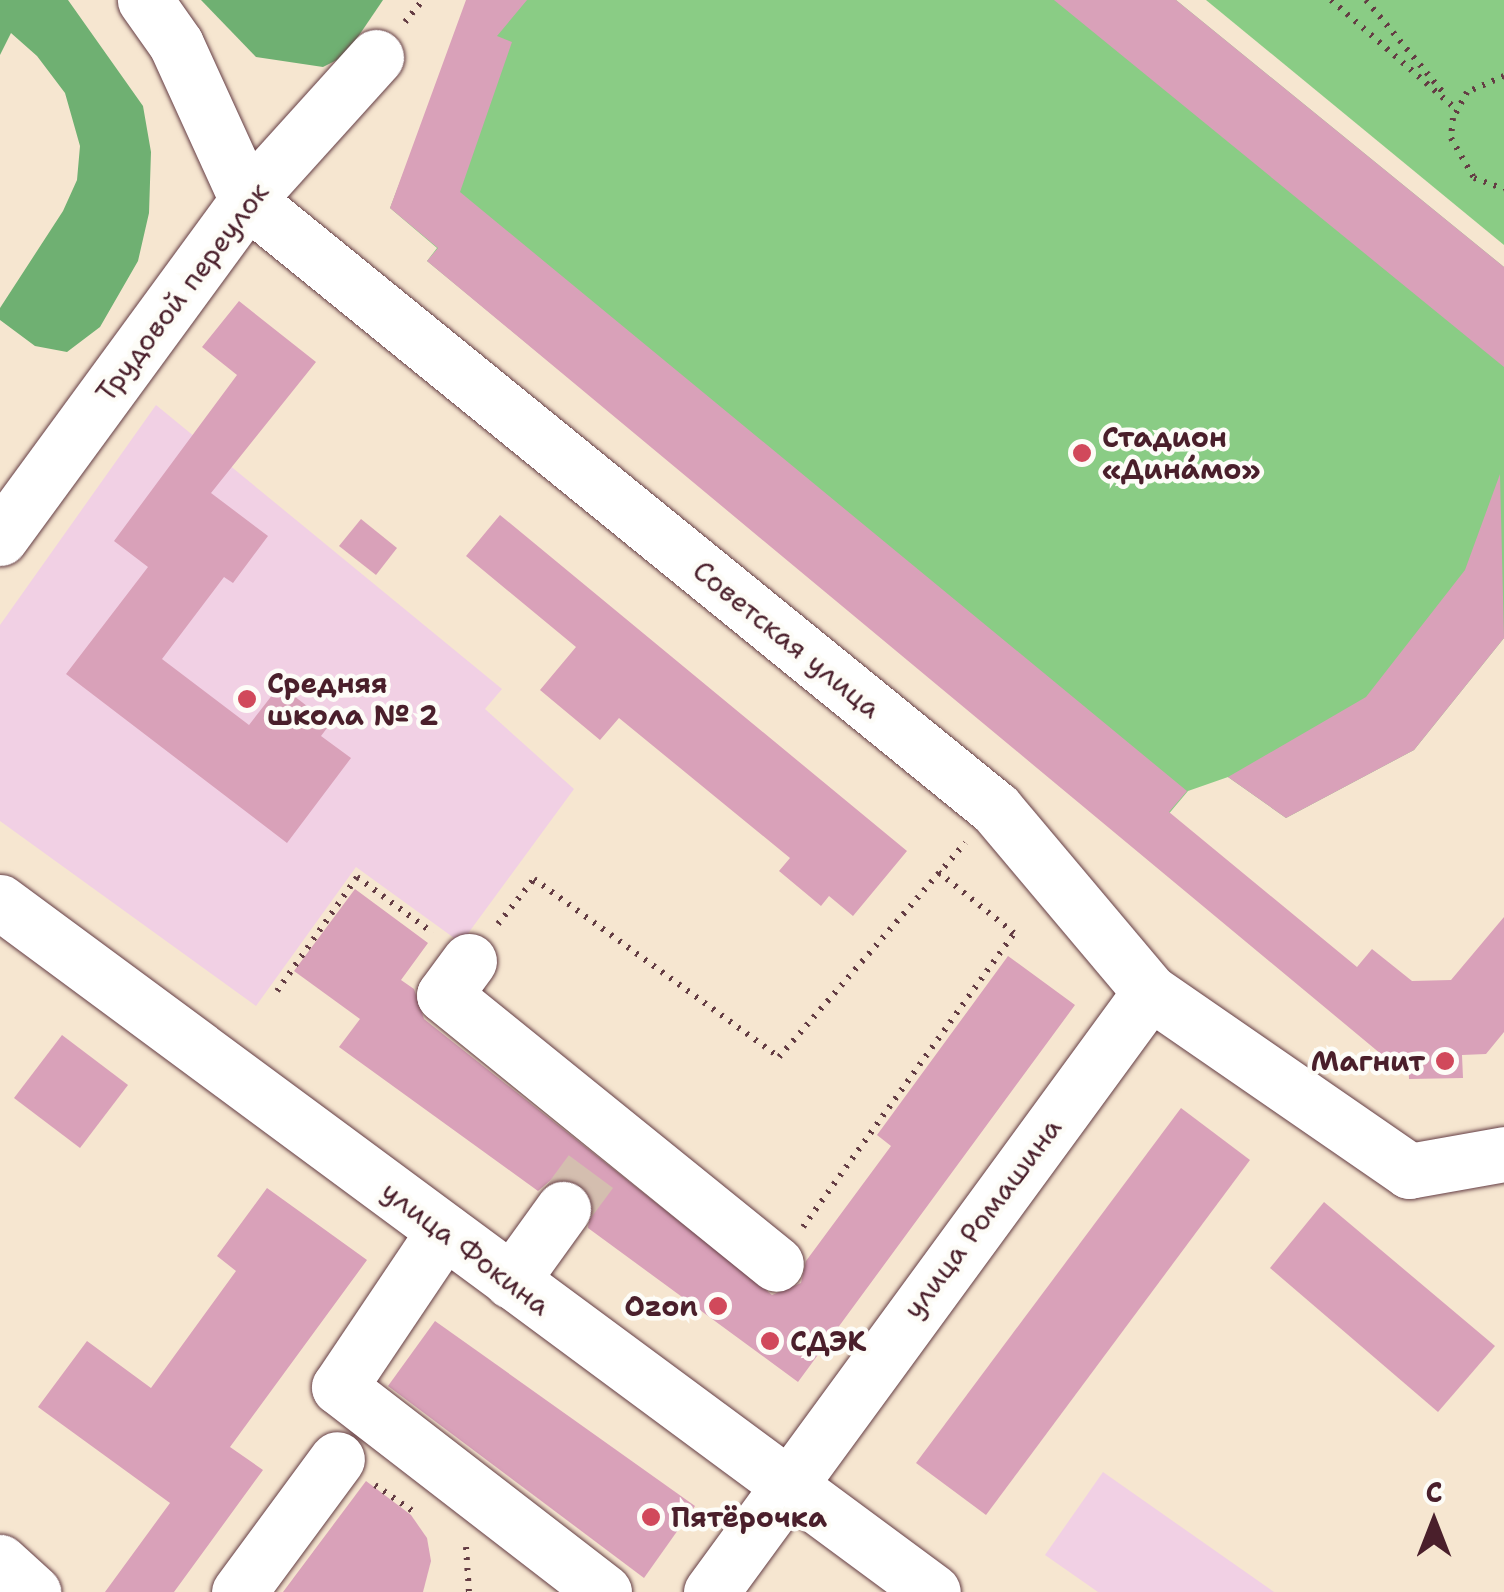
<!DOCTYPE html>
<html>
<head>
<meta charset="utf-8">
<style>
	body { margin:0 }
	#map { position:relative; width:1504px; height:1592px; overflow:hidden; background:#f6e6d0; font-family:"Shantell Sans",sans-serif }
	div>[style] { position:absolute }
	.built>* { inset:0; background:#f1d0e4 }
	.green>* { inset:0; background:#8acc85 }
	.forest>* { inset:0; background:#6fb072 }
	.building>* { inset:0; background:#d9a1b9 }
	.minor-tunnel>* { height:55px; margin-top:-27.5px; transform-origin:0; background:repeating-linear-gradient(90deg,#d4beaf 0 55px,transparent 0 83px) }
	.path>* { height:6px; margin-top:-3px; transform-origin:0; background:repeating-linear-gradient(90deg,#643d44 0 2.5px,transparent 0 10.5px) }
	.roads { filter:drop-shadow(0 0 2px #643d44) drop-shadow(0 0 2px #643d44) }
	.minor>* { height:55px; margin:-27.5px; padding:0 27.5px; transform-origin:27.5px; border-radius:27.5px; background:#fff }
	.major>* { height:55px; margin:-27.5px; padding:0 27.5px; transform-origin:27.5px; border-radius:27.5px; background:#fff }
	.dots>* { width:28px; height:28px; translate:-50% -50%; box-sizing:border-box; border:5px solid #fdfcf7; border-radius:50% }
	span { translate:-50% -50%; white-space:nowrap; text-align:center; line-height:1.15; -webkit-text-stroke:9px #fdfcf7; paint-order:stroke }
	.street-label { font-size:28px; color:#4a1f2b }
	.poi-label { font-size:28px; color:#4a1f2b; font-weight:700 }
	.left { translate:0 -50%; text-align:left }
	.right { translate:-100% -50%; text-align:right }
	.north { position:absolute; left:1384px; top:1472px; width:100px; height:100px; -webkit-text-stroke:8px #fdfcf7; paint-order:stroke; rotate:0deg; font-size:28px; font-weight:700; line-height:40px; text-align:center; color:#4a1f2b }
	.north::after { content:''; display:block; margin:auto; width:35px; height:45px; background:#4a1f2b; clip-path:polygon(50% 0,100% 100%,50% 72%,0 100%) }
</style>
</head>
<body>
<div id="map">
	<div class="built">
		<div style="clip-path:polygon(156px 405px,502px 689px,485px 709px,574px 789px,461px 943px,356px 867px,256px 1006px,0 821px,0 625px)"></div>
		<div style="clip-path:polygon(1103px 1472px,1274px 1592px,1098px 1592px,1045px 1555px)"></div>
	</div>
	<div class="green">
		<div style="clip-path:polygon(470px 0,1176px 0,1504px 267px,1504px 638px,1414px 750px,1286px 818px,1228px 777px,1188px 791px,1140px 848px,427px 261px,437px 248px,390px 208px)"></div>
		<div style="clip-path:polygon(1206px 0,1504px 0,1504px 245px)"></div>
	</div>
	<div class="forest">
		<div style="clip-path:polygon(0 0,68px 0,143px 106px,151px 152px,149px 213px,138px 261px,100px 327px,67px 352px,35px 346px,0 320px,0 308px,63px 211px,77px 180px,80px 146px,65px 93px,37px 56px,11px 33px,0 55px)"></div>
		<div style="clip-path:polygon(201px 0,383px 0,345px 56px,323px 67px,256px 57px)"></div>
	</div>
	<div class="building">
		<div style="clip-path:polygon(466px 0,527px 0,497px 36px,512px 42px,460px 192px,1187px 791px,1169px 812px,1357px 967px,1372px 949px,1412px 981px,1451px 980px,1504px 917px,1504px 1032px,1486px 1054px,1462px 1055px,1463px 1078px,1409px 1079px,1408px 1058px,1387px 1059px,427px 261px,438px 248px,390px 208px)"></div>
		<div style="clip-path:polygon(1054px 0,1176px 0,1504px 267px,1504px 367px)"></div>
		<div style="clip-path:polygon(239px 301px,316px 362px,211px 493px,268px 536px,233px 583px,224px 577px,162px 659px,249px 725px,280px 685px,330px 724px,321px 736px,351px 758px,287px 843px,66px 674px,148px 567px,114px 541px,237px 375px,202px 347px)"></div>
		<div style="clip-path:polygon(1500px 474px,1504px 638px,1414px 750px,1286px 818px,1228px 777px,1366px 697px,1465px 570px)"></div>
		<div style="clip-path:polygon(500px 515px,907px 851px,853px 916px,829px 896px,821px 906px,779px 871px,790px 858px,619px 718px,600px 740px,540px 690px,576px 647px,466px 556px)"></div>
		<div style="clip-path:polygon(361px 519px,397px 548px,376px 575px,339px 546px)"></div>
		<div style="clip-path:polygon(355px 889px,428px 943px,401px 980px,414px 989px,424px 1019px,772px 1295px,801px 1283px,806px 1261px,891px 1146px,877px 1135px,1008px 956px,1075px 1005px,798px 1382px,588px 1228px,592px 1197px,580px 1183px,551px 1180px,538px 1191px,339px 1047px,360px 1019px,294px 971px)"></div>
		<div style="clip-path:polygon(62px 1035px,128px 1085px,80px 1148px,14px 1098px)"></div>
		<div style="clip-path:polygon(1181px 1108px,1250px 1160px,986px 1515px,916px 1463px)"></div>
		<div style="clip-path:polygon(267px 1188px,367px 1260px,230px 1447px,263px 1470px,174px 1592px,105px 1592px,170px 1503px,38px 1407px,87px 1341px,151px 1388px,236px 1271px,217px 1256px)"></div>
		<div style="clip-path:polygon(1324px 1202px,1495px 1346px,1438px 1412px,1270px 1268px)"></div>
		<div style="clip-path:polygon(435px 1321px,695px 1506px,644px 1578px,388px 1386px)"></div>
		<div style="clip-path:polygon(366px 1481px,411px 1515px,427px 1538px,431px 1561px,423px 1592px,283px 1592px)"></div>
	</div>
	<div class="minor-tunnel">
		<div style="left:563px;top:1209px;width:47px;rotate:-53.6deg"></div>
	</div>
	<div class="path">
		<div style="left:1331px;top:0;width:166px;rotate:41.1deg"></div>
		<div style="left:1366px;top:0;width:125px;rotate:50.2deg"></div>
		<div style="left:405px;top:22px;width:28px;rotate:-51deg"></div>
		<div style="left:1504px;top:76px;width:40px;rotate:156.6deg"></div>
		<div style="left:1467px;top:92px;width:30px;rotate:118deg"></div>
		<div style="left:1453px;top:118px;width:20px;rotate:96deg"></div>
		<div style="left:1451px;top:138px;width:46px;rotate:60.1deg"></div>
		<div style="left:1474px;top:178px;width:32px;rotate:20deg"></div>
		<div style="left:498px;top:924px;width:58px;rotate:-51.3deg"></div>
		<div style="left:534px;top:879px;width:303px;rotate:36deg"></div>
		<div style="left:779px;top:1057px;width:284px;rotate:-49deg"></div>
		<div style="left:277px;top:991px;width:139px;rotate:-54.9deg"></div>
		<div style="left:357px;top:877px;width:94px;rotate:36.4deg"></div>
		<div style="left:803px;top:1227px;width:362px;rotate:-54.3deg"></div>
		<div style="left:1014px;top:933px;width:97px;rotate:-141.2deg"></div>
		<div style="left:375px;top:1485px;width:47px;rotate:34.7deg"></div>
		<div style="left:466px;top:1547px;width:45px;rotate:86.2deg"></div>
	</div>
	<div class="roads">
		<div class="minor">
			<div style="left:376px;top:57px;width:193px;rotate:132.1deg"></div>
			<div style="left:247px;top:200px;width:965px;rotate:39.11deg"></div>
			<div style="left:996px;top:809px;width:239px;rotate:49.9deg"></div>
			<div style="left:1150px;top:992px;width:315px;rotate:34.6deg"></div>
			<div style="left:1409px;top:1171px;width:97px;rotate:-10.1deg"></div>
			<div style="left:469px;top:961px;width:42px;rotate:126.3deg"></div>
			<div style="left:444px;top:995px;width:427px;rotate:39deg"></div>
			<div style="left:444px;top:1231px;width:188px;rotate:123.9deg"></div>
			<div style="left:339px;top:1387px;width:335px;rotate:37.7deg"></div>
			<div style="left:511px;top:1281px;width:89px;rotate:-54.2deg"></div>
			<div style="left:0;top:1562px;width:45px;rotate:42.3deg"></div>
			<div style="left:239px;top:1592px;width:165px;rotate:-53.6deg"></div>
			<div style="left:711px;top:1592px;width:743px;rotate:-53.81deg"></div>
		</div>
		<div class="major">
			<div style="left:0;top:538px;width:419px;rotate:-53.8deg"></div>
			<div style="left:247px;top:200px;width:171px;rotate:-114.5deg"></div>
			<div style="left:176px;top:44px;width:54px;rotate:-125.2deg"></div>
			<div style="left:0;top:902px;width:1160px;rotate:36.48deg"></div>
		</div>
	</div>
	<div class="dots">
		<div style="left:1082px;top:453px;background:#d1495b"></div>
		<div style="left:247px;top:699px;background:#d1495b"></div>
		<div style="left:1445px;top:1061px;background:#d1495b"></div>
		<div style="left:718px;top:1306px;background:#d1495b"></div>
		<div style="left:770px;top:1341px;background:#d1495b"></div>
		<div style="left:651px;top:1517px;background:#d1495b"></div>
	</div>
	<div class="street-label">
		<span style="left:182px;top:292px;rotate:-53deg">Трудовой переулок</span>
		<span style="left:787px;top:639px;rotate:39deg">Советская улица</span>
		<span style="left:982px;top:1218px;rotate:-53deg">улица Ромашина</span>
		<span style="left:466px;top:1248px;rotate:37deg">улица Фокина</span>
	</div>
	<div class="poi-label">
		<span class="left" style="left:1102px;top:453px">Стадион<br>«Дина́мо»</span>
		<span class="left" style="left:267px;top:699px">Средняя<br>школа № 2</span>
		<span class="right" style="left:1425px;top:1061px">Магнит</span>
		<span class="right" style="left:698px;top:1306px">Ozon</span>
		<span class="left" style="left:790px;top:1341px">СДЭК</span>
		<span class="left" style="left:671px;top:1517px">Пятёрочка</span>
	</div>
	<div class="north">С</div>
</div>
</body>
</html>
